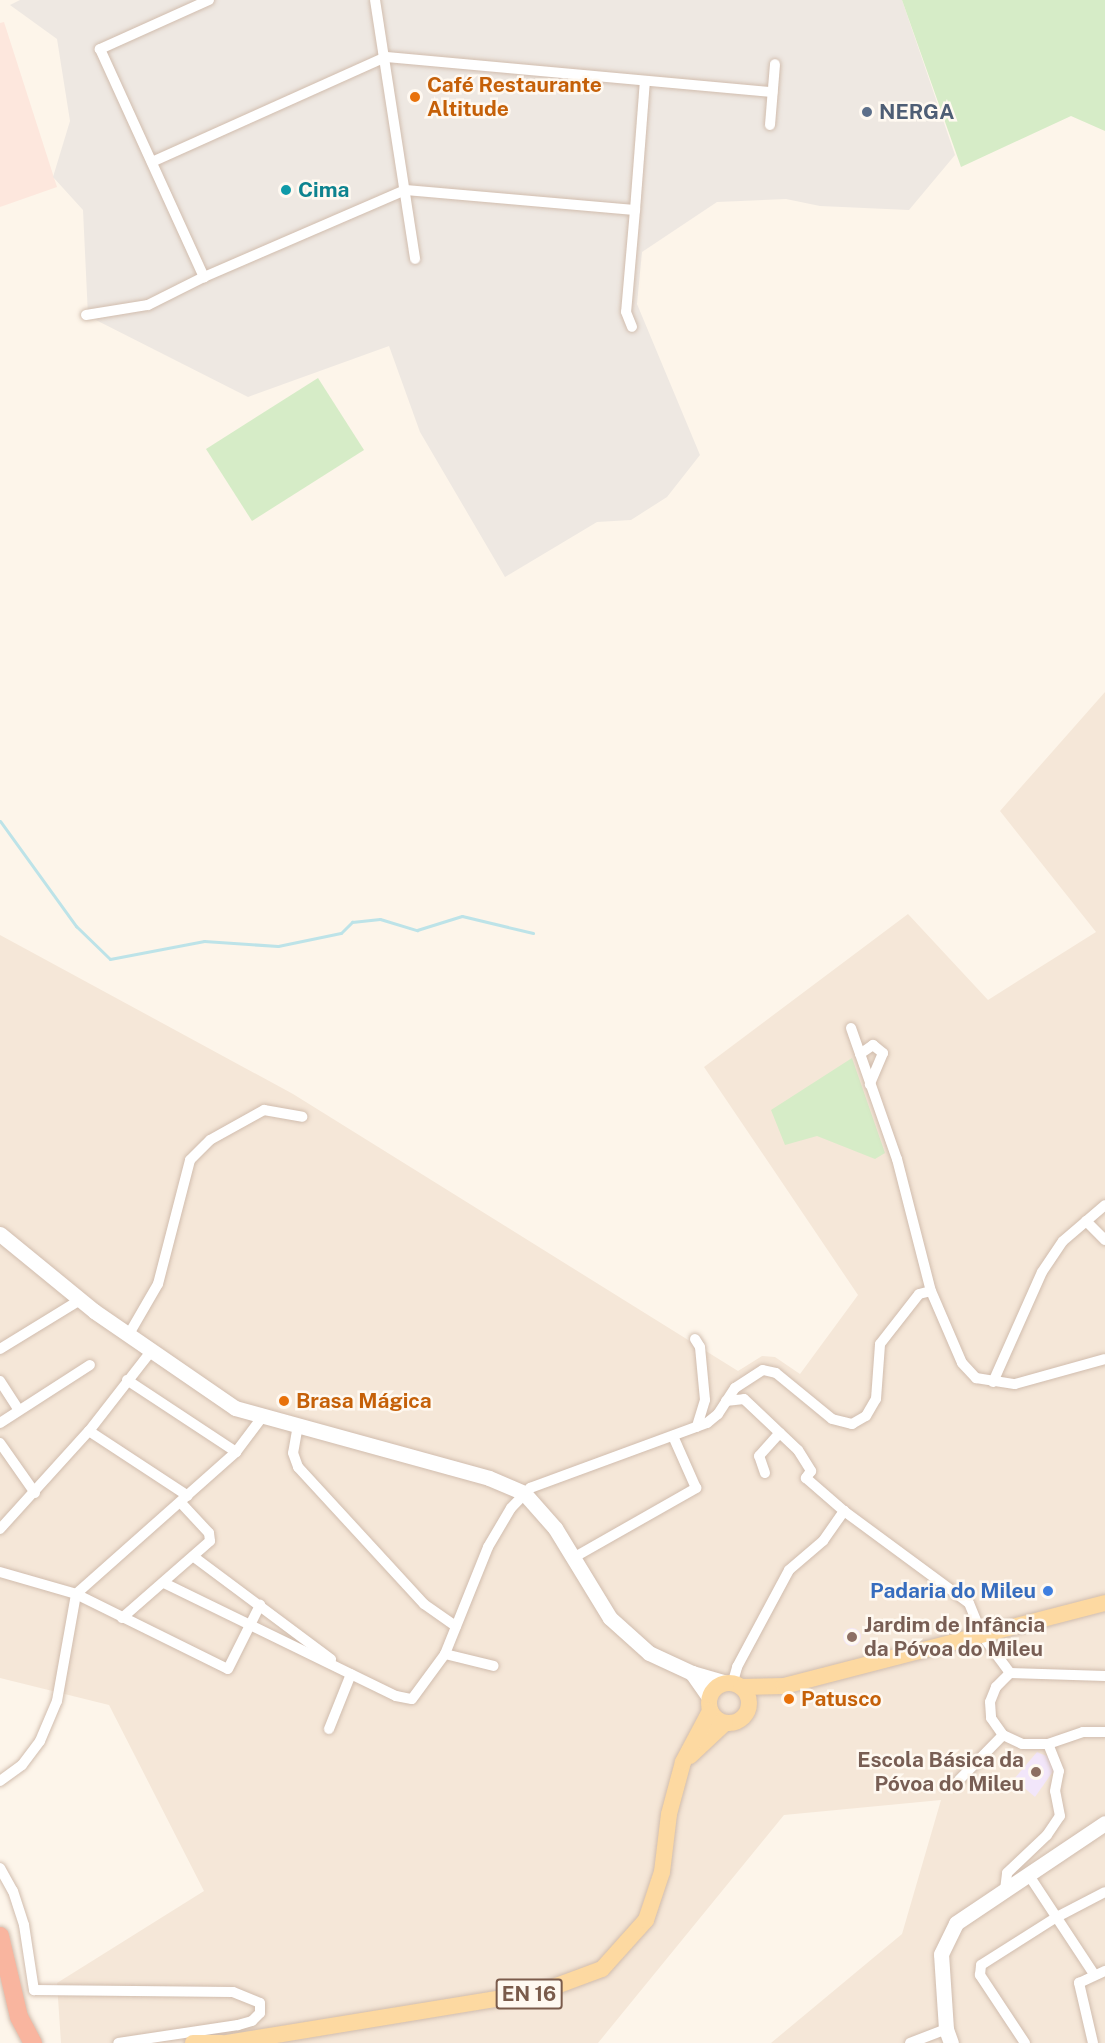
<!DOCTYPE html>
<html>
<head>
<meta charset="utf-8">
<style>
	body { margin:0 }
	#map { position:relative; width:1105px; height:2043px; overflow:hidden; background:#fdf5ea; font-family:"Public Sans",sans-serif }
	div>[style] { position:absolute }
	.residential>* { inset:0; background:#f5e7d8 }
	.commercial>* { inset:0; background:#fde7dd }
	.industrial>* { inset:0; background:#eee8e2 }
	.education>* { inset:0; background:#f2e6fa }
	.round { border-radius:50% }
	.green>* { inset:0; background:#d6ecc7 }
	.stream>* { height:3px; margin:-1.5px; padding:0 1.5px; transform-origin:1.5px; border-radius:1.5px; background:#bde3e8 }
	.roads { filter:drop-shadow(0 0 2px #d1bdae) drop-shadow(0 0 2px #d1bdae) }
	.street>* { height:10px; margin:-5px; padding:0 5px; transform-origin:5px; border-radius:5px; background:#fff }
	.secondary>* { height:15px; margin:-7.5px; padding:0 7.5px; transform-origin:7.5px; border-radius:7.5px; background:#fff }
	.primary>* { height:16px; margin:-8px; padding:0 8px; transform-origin:8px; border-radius:8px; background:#fdd9a1 }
	.primary>.ring { margin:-8px; padding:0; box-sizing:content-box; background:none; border:16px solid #fdd9a1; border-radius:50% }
	.highway>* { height:18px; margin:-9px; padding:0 9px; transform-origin:9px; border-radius:9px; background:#f9b59f }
	.dots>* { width:16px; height:16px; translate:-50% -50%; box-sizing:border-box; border:3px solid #fff9f1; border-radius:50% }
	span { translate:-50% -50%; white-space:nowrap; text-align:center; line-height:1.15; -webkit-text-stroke:5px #fff9f1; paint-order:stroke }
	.shield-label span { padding:2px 4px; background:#fff9f1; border:2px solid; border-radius:4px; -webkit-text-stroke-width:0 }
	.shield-label { font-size:20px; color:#7a5b4b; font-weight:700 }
	.food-label { font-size:21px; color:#c56008; font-weight:700 }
	.left { translate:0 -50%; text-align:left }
	.service-label { font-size:21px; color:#4e5e75; font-weight:700 }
	.culture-label { font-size:21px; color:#0d838f; font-weight:700 }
	.shop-label { font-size:21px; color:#366cbe; font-weight:700 }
	.right { translate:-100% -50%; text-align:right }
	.education-label { font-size:21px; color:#785e54; font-weight:700 }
</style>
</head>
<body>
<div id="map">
	<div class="residential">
		<div style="clip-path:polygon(1105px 692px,1105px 2043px,771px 2043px,902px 1934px,941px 1800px,784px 1815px,598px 2043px,61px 2043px,57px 1983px,204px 1891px,109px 1705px,0 1678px,0 935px,293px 1094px,738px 1371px,762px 1356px,775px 1357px,800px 1374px,858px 1295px,704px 1067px,908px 914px,988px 1000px,1096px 932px,1000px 811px)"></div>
	</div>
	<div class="commercial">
		<div style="clip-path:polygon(4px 22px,57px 187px,0 207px,0 23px)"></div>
	</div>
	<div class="industrial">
		<div style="clip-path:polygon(20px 0,902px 0,955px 155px,909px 210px,820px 206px,786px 199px,717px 202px,642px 252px,637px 304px,700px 455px,667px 497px,631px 520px,597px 522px,505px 577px,420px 432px,389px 346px,248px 397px,88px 316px,83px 210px,53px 177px,70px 121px,57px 39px,10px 5px)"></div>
	</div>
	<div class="education">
		<div class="round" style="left:843px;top:1628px;width:18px;height:18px"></div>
		<div style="clip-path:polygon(1037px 1752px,1049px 1757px,1054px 1770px,1035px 1797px,1014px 1779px)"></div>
	</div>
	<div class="green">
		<div style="clip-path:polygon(902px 0,1105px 0,1105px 131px,1071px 116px,961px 167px)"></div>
		<div style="clip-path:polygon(318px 378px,364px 450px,252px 521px,206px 449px)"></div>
		<div style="clip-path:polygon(852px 1058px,885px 1153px,875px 1159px,817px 1136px,785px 1145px,771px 1110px)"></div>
	</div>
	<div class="stream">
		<div style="left:0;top:821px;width:130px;rotate:54.1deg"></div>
		<div style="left:76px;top:926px;width:47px;rotate:44.1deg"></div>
		<div style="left:110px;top:959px;width:96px;rotate:-10.8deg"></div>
		<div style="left:204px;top:941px;width:74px;rotate:3.9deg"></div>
		<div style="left:278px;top:946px;width:64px;rotate:-11.7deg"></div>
		<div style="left:341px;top:933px;width:16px;rotate:-45deg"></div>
		<div style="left:352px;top:922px;width:28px;rotate:-6deg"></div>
		<div style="left:380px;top:919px;width:39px;rotate:17deg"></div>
		<div style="left:417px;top:930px;width:47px;rotate:-17.3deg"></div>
		<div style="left:462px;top:916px;width:73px;rotate:13.5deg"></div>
	</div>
	<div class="roads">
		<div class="street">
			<div style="left:209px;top:0;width:120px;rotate:155.8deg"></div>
			<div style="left:100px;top:49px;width:251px;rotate:65.5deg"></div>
			<div style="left:204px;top:277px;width:219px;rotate:-23.4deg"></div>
			<div style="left:405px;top:190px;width:231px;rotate:5deg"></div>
			<div style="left:635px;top:210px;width:102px;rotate:95deg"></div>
			<div style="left:626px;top:312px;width:16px;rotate:68deg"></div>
			<div style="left:375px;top:0;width:262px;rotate:81.2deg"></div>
			<div style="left:770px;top:125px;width:61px;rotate:-85.3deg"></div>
			<div style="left:152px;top:162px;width:256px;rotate:-24.2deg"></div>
			<div style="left:386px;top:57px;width:388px;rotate:5.2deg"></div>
			<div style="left:635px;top:210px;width:129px;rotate:-85.6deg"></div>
			<div style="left:86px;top:315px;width:63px;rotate:-9.2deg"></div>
			<div style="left:148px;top:305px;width:63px;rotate:-26.6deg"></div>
			<div style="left:851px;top:1028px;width:139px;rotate:70.7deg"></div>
			<div style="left:897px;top:1159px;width:136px;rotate:75.6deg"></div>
			<div style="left:931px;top:1291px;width:78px;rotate:66.7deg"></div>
			<div style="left:962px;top:1363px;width:21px;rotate:47deg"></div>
			<div style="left:976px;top:1378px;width:39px;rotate:9deg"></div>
			<div style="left:1015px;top:1384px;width:93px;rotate:-15.5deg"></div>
			<div style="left:860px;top:1054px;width:16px;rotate:-35deg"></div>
			<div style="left:873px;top:1045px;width:13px;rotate:39deg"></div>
			<div style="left:883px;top:1053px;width:34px;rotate:113deg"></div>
			<div style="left:1086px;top:1221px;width:27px;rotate:45deg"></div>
			<div style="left:129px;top:1334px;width:58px;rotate:-59.9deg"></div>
			<div style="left:158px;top:1284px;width:128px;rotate:-75.5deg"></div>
			<div style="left:190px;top:1160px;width:28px;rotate:-45deg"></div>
			<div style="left:210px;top:1140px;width:62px;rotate:-29.1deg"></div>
			<div style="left:264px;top:1110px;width:39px;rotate:10deg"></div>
			<div style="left:695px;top:1339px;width:9px;rotate:58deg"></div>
			<div style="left:700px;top:1347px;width:53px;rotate:84.6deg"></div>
			<div style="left:705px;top:1400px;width:28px;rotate:107deg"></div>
			<div style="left:0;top:1349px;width:94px;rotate:-31.5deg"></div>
			<div style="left:127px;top:1380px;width:131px;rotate:33.4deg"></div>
			<div style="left:0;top:1381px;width:33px;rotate:57deg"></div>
			<div style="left:993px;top:1382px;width:120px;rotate:-66deg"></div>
			<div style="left:1042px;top:1272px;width:37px;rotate:-56deg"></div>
			<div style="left:1063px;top:1241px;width:55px;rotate:-40.6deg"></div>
			<div style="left:726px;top:1401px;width:18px;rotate:-6deg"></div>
			<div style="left:744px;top:1399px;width:74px;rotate:43.4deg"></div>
			<div style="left:798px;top:1450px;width:25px;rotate:58deg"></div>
			<div style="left:811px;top:1471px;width:9px;rotate:126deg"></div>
			<div style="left:806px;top:1478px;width:50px;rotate:41deg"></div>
			<div style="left:844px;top:1511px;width:155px;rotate:36.4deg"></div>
			<div style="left:969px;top:1603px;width:35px;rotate:68deg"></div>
			<div style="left:982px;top:1635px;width:47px;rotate:53.6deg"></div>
			<div style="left:1010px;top:1673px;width:95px;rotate:1.8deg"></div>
			<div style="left:0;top:1423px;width:107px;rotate:-32.8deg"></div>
			<div style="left:298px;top:1425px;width:28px;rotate:100deg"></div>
			<div style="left:293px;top:1453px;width:15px;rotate:70deg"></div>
			<div style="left:298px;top:1467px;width:186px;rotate:47.4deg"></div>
			<div style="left:424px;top:1604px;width:39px;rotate:35deg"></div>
			<div style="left:89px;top:1431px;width:118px;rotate:33.3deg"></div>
			<div style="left:0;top:1443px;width:61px;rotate:55deg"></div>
			<div style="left:765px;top:1473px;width:18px;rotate:-109deg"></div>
			<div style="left:759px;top:1456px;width:31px;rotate:-48deg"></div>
			<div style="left:0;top:1529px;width:132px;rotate:-47.8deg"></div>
			<div style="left:89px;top:1431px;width:103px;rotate:-52.1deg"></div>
			<div style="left:194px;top:1557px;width:171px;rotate:36.7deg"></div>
			<div style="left:573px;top:1558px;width:142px;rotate:-29.6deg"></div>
			<div style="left:696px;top:1488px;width:57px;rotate:-113.9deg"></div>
			<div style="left:0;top:1572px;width:79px;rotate:16.1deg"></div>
			<div style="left:76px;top:1594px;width:169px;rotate:26.3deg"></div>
			<div style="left:228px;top:1669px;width:72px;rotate:-63.4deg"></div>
			<div style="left:164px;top:1583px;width:258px;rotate:26deg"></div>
			<div style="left:396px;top:1696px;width:16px;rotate:11deg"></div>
			<div style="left:412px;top:1699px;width:56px;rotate:-53.7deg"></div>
			<div style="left:445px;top:1654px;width:115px;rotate:-68.1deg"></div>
			<div style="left:488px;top:1547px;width:45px;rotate:-59.5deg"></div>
			<div style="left:511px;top:1508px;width:28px;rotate:-46deg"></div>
			<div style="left:530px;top:1488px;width:189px;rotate:-20.2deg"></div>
			<div style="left:707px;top:1423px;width:14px;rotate:-39deg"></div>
			<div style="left:718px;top:1414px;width:31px;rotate:-57deg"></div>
			<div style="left:735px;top:1388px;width:33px;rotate:-33deg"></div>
			<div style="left:763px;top:1370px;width:13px;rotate:13deg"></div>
			<div style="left:776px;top:1373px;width:72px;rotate:39.4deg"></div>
			<div style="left:832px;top:1419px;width:21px;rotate:14deg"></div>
			<div style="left:852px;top:1424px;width:16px;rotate:-30deg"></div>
			<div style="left:866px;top:1416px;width:20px;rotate:-60deg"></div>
			<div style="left:876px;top:1399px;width:55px;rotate:-85.8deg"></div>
			<div style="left:880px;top:1344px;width:63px;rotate:-52deg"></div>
			<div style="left:919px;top:1294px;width:12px;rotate:-14deg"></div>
			<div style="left:76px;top:1594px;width:214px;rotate:-41.6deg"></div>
			<div style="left:236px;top:1452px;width:45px;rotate:-53.1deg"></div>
			<div style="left:122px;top:1618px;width:117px;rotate:-41.2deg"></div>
			<div style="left:210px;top:1541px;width:8px;rotate:-97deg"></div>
			<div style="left:209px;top:1533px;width:41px;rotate:-133deg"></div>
			<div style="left:445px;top:1654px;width:50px;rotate:13.8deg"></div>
			<div style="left:1010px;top:1673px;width:20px;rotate:135deg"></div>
			<div style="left:996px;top:1687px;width:16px;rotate:112deg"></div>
			<div style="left:990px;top:1702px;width:16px;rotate:86deg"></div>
			<div style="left:991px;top:1718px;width:21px;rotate:55deg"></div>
			<div style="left:1003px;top:1735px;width:21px;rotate:25deg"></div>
			<div style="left:1022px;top:1744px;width:26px"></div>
			<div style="left:1048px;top:1744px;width:37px;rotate:-19deg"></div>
			<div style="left:1083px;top:1732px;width:22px"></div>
			<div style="left:732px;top:1685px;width:19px;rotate:-74deg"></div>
			<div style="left:737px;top:1667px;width:110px;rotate:-61.8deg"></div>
			<div style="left:789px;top:1570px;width:45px;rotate:-40.5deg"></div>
			<div style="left:823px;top:1541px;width:37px;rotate:-55deg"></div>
			<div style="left:329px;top:1729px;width:59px;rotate:-68.2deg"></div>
			<div style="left:959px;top:1780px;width:63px;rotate:-45.6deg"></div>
			<div style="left:0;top:1781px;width:27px;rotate:-36deg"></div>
			<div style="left:22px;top:1765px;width:30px;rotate:-53deg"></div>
			<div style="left:40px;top:1741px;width:43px;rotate:-67deg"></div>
			<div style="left:57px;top:1701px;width:109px;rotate:-79.9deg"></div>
			<div style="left:0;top:1868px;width:26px;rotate:61deg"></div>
			<div style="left:13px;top:1891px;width:36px;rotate:72deg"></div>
			<div style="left:24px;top:1925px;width:66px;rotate:81.3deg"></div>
			<div style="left:34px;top:1990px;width:199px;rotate:0.6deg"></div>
			<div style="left:233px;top:1992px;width:29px;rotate:22deg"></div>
			<div style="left:260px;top:2003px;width:10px;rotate:90deg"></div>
			<div style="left:260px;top:2013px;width:11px;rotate:135deg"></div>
			<div style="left:252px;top:2021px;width:15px;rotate:164deg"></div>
			<div style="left:238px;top:2025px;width:121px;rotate:171.5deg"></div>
			<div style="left:1028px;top:1874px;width:120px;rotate:56.6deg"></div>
			<div style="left:1005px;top:1890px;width:17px;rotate:-83deg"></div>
			<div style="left:1007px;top:1873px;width:55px;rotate:-43.5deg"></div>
			<div style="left:1047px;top:1835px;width:23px;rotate:-56deg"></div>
			<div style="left:1060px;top:1816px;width:25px;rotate:-101deg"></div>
			<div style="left:1055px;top:1791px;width:20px;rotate:-79deg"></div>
			<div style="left:1059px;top:1771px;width:29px;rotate:-112deg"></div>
			<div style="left:910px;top:2043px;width:39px;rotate:-21deg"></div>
			<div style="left:1025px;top:2043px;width:82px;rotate:-123.5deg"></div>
			<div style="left:980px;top:1975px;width:10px;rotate:-84deg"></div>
			<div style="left:981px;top:1965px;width:88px;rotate:-32.4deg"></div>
			<div style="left:1055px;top:1918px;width:56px;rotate:-27.5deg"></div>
			<div style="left:1093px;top:2043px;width:62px;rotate:-103.1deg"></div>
			<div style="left:1079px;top:1983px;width:29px;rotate:-25deg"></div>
		</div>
		<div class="secondary">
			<div style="left:0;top:1234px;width:122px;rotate:39.3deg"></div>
			<div style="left:94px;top:1311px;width:171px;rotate:34.5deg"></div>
			<div style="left:235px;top:1408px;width:263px;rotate:15.4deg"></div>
			<div style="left:489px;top:1478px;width:38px;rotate:23deg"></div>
			<div style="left:524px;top:1493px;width:47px;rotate:48.5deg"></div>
			<div style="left:555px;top:1528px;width:105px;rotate:58.6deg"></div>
			<div style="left:610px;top:1618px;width:52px;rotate:41.9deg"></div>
			<div style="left:649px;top:1653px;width:47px;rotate:24.9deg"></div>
			<div style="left:692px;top:1673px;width:35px;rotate:16deg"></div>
			<div style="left:692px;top:1673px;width:29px;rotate:55deg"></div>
			<div style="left:951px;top:2043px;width:15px;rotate:-110deg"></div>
			<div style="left:946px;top:2029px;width:75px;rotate:-93.8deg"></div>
			<div style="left:941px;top:1954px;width:34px;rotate:-64deg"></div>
			<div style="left:956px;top:1923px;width:179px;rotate:-33.9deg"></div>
		</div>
		<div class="primary">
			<div class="ring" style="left:709px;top:1683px;width:24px;height:24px"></div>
			<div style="left:741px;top:1687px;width:43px;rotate:-1.3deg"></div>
			<div style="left:784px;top:1686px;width:332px;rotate:-14.5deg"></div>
			<div style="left:690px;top:1756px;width:48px;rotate:-43.3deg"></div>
			<div style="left:193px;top:2043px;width:29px"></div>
			<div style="left:227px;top:2043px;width:317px;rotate:-9.3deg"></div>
			<div style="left:540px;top:1992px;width:66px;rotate:-20.4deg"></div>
			<div style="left:602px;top:1969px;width:66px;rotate:-48.1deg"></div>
			<div style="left:646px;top:1920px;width:51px;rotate:-71.6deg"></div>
			<div style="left:662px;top:1872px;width:58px;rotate:-83.1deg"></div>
			<div style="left:669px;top:1814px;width:54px;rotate:-74.9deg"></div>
			<div style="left:683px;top:1762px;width:58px;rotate:-62.1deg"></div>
		</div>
		<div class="highway">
			<div style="left:0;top:1936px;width:83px;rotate:76.8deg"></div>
			<div style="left:19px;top:2017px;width:30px;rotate:62deg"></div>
		</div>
	</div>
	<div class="dots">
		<div style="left:415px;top:97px;background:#e8710a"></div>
		<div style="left:867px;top:112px;background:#5c6f8a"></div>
		<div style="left:286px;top:190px;background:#0f9aa8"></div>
		<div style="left:284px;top:1401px;background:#e8710a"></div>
		<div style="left:1048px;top:1591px;background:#3f7fe0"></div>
		<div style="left:852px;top:1637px;background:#8d6e63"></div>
		<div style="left:789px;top:1699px;background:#e8710a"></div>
		<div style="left:1036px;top:1772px;background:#8d6e63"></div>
	</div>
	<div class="shield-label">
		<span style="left:529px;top:1994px">EN 16</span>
	</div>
	<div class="food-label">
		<span class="left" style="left:427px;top:97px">Café Restaurante<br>Altitude</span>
		<span class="left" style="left:296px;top:1401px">Brasa Mágica</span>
		<span class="left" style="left:801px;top:1699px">Patusco</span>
	</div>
	<div class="service-label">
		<span class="left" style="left:879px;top:112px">NERGA</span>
	</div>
	<div class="culture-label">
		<span class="left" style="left:298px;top:190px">Cima</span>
	</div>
	<div class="shop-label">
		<span class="right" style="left:1036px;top:1591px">Padaria do Mileu</span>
	</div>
	<div class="education-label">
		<span class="left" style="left:864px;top:1637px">Jardim de Infância<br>da Póvoa do Mileu</span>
		<span class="right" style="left:1024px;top:1772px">Escola Básica da<br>Póvoa do Mileu</span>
	</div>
</div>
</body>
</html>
